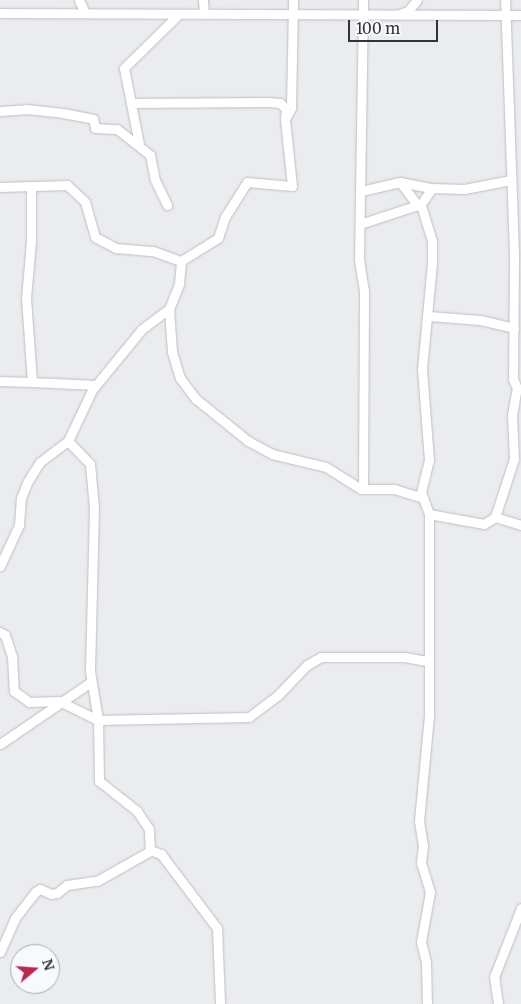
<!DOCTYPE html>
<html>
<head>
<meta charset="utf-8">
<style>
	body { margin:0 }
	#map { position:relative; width:521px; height:1004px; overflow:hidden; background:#eaecef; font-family:Merriweather,serif }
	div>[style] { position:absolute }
	.roads { filter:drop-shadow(0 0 1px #bdbfc1) drop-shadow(0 0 1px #bdbfc1) }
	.minor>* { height:9px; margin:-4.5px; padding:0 4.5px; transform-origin:4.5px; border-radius:4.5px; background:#fff }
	span { translate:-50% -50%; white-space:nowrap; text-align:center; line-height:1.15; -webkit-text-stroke:5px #f7f9fc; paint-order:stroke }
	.north { position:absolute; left:10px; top:944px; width:50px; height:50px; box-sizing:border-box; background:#f7f9fc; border:1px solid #a9aaac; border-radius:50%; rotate:72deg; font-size:14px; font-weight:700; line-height:20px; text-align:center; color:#333435 }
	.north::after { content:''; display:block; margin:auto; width:18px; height:22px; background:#b9294f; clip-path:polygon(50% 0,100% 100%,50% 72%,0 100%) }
	.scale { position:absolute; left:348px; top:20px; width:90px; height:22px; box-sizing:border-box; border:2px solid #333435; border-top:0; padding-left:6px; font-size:15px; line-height:18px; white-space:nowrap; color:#333435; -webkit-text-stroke:4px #f7f9fc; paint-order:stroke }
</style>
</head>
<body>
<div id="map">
	<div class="roads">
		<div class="minor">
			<div style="left:79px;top:0;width:14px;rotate:65deg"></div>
			<div style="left:203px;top:0;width:14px;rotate:86deg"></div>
			<div style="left:0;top:13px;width:521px;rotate:0.22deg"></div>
			<div style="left:400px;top:14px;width:9px;rotate:-21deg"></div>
			<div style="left:408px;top:11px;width:14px;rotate:-51deg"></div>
			<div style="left:131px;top:103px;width:137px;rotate:-0.4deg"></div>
			<div style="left:268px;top:102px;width:12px;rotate:5deg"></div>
			<div style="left:280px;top:103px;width:8px;rotate:45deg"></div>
			<div style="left:286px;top:109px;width:10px;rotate:96deg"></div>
			<div style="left:0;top:111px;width:26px;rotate:-4deg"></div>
			<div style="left:26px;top:109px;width:37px;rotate:6deg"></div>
			<div style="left:63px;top:113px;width:31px;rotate:11deg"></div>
			<div style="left:93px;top:119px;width:9px;rotate:77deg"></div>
			<div style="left:95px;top:128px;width:22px;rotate:3deg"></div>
			<div style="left:117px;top:129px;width:42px;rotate:38.2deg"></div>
			<div style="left:150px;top:155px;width:25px;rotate:79deg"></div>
			<div style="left:155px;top:180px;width:28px;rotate:64deg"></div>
			<div style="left:139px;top:144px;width:77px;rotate:-101.2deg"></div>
			<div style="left:124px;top:68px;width:77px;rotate:-44.5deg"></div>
			<div style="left:400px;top:182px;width:30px;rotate:53deg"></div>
			<div style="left:0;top:187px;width:67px;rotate:-1.7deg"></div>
			<div style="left:67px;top:185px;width:25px;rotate:43deg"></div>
			<div style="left:85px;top:202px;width:36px;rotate:74deg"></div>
			<div style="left:95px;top:237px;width:24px;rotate:28deg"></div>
			<div style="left:116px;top:248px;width:37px;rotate:5deg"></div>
			<div style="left:153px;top:251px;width:30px;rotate:20deg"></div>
			<div style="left:31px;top:187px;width:54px;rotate:90deg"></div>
			<div style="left:31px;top:241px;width:57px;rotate:95deg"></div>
			<div style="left:26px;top:298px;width:84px;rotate:85.9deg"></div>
			<div style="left:32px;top:382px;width:64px;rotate:2.7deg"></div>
			<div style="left:361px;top:191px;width:40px;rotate:-13deg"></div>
			<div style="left:400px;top:182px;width:33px;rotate:11deg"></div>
			<div style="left:360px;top:224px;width:64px;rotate:-18.2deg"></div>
			<div style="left:169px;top:309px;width:43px;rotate:86deg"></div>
			<div style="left:172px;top:352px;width:27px;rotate:73deg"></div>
			<div style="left:180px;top:378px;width:26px;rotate:53deg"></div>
			<div style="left:196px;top:399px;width:67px;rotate:38.9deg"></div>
			<div style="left:248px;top:441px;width:27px;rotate:28deg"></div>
			<div style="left:272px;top:454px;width:56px;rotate:13.5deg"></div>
			<div style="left:326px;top:467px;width:41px;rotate:32.2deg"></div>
			<div style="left:361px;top:489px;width:33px"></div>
			<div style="left:394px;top:489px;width:28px;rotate:17deg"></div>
			<div style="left:429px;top:316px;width:51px;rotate:4.5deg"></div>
			<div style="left:480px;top:320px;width:35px;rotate:13deg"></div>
			<div style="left:0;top:381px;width:32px;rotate:2deg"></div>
			<div style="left:68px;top:441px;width:32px;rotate:46deg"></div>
			<div style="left:90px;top:464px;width:44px;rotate:84.8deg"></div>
			<div style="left:94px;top:508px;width:163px;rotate:91.4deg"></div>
			<div style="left:90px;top:671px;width:50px;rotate:80.7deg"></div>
			<div style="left:363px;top:489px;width:198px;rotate:-89.7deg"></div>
			<div style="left:364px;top:291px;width:32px;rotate:-99deg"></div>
			<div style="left:359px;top:259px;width:259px;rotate:-89.1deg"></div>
			<div style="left:429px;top:514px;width:56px;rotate:10.3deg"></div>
			<div style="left:484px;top:524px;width:13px;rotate:-32deg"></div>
			<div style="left:495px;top:517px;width:61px;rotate:-71.9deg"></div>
			<div style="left:514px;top:459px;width:44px;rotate:-92.6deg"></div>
			<div style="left:512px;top:415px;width:27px;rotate:-80deg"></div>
			<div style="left:517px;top:388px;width:10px;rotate:-114deg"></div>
			<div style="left:513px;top:379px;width:125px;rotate:-89.5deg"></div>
			<div style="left:514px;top:254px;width:254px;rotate:-92deg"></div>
			<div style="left:495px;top:517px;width:27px;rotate:17deg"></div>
			<div style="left:0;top:566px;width:45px;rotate:-65.1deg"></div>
			<div style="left:19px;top:525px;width:27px;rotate:-86deg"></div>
			<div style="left:21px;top:498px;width:18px;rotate:-68deg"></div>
			<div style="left:28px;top:481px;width:22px;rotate:-58deg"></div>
			<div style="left:40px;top:462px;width:35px;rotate:-37deg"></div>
			<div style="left:68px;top:441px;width:56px;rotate:-64.8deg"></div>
			<div style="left:92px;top:390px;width:79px;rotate:-50.7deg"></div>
			<div style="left:142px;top:329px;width:34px;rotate:-37deg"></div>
			<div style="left:169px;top:309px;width:27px;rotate:-68deg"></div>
			<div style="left:179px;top:284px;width:23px;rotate:-85deg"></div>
			<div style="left:181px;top:261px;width:44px;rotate:-31.9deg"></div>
			<div style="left:218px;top:238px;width:22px;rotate:-72deg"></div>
			<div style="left:225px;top:217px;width:41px;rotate:-57.8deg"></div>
			<div style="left:247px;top:182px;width:45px;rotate:5.1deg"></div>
			<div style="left:292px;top:186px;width:67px;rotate:-96deg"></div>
			<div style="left:285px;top:119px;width:13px;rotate:-61deg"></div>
			<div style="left:291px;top:108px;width:108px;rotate:-88.9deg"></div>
			<div style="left:0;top:632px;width:6px;rotate:31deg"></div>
			<div style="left:5px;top:635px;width:22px;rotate:72deg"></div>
			<div style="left:12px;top:656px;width:35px;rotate:87deg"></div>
			<div style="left:14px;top:691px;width:19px;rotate:36deg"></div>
			<div style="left:29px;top:702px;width:30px;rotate:-2deg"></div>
			<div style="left:59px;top:701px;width:43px;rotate:26deg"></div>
			<div style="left:0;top:744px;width:110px;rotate:-34.3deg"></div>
			<div style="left:153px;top:851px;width:9px;rotate:21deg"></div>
			<div style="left:161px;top:854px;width:93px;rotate:52.9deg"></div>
			<div style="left:217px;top:928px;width:76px;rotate:87.7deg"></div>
			<div style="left:0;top:952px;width:37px;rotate:-66deg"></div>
			<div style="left:15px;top:918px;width:33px;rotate:-52deg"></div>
			<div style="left:35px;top:892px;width:6px;rotate:-31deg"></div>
			<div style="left:40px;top:889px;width:12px;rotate:24deg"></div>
			<div style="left:51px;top:894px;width:6px;rotate:-9deg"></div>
			<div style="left:57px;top:893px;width:13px;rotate:-39deg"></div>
			<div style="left:67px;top:885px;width:30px;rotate:-8deg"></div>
			<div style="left:97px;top:881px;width:61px;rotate:-29.5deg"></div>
			<div style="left:150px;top:851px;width:22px;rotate:-93deg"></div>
			<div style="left:149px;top:829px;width:22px;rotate:-124deg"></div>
			<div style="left:137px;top:811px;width:48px;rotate:-141.7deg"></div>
			<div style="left:99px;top:781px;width:61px;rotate:-90.9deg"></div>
			<div style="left:98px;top:720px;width:151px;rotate:-1.1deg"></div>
			<div style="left:249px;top:717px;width:38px;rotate:-37deg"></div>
			<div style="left:279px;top:694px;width:40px;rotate:-46deg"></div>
			<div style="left:307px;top:665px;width:16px;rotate:-30deg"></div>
			<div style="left:321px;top:657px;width:83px"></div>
			<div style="left:404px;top:657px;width:23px;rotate:10deg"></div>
			<div style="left:427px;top:1004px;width:42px;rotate:-91.4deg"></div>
			<div style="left:426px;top:962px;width:21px;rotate:-104deg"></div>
			<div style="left:421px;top:942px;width:51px;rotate:-79.8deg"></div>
			<div style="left:430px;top:892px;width:31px;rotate:-107deg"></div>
			<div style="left:421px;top:862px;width:16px;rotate:-83deg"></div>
			<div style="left:423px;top:846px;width:25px;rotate:-99deg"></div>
			<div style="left:419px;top:821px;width:105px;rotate:-84.6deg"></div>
			<div style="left:429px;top:716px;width:202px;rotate:-90deg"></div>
			<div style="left:429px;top:514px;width:23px;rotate:-110deg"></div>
			<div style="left:421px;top:492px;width:33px;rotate:-76deg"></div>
			<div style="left:429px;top:460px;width:91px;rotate:-94.4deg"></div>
			<div style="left:422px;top:369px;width:105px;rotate:-84.6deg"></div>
			<div style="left:432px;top:264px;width:23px;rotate:-90deg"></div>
			<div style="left:432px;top:241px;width:39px;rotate:-107deg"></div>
			<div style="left:421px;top:204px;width:19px;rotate:-55deg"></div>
			<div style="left:432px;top:188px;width:32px;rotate:2deg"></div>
			<div style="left:464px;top:189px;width:48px;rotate:-10.8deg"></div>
			<div style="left:498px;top:1004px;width:27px;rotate:-98deg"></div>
			<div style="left:494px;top:977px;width:74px;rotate:-68.6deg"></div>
		</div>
	</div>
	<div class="north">N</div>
	<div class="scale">100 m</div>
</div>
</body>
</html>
